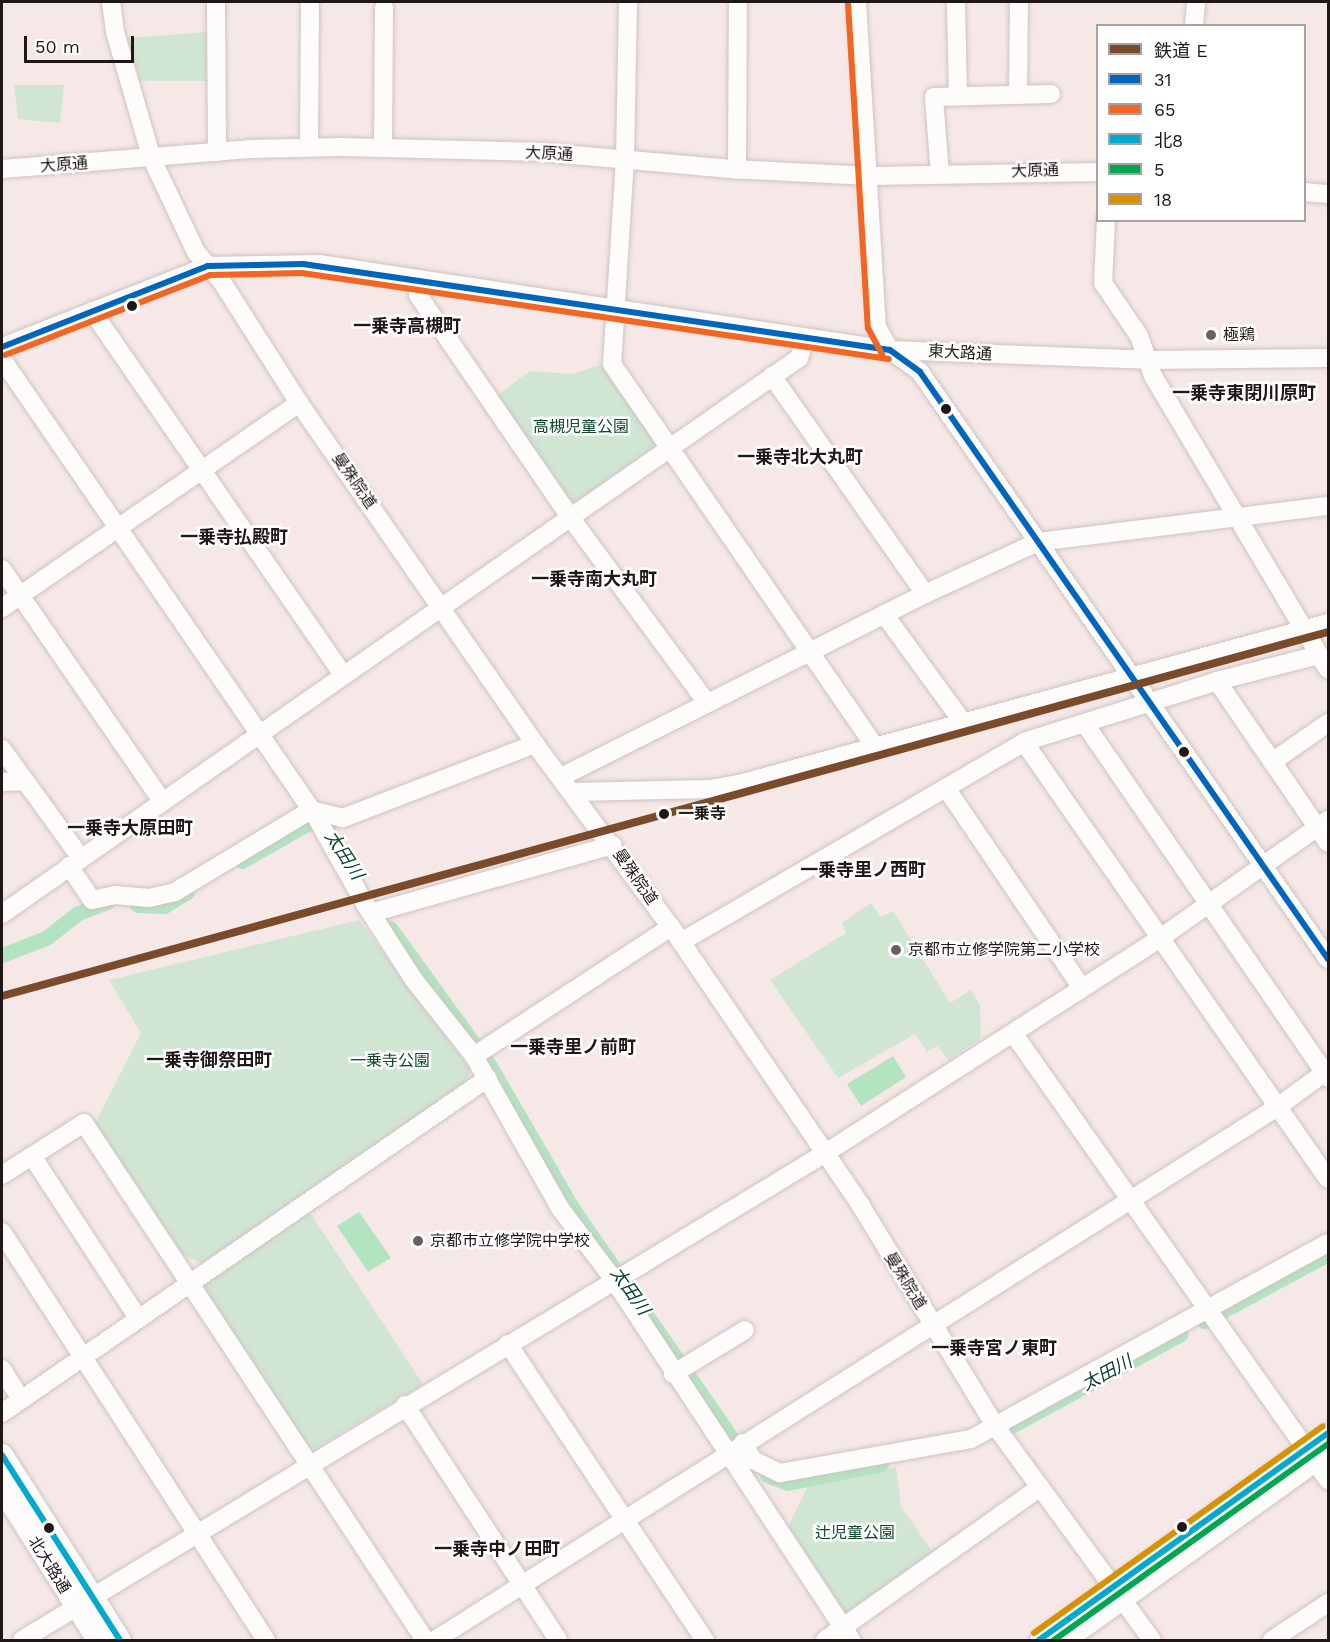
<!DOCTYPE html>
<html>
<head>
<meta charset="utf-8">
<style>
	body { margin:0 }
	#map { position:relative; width:1330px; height:1642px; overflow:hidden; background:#f6e8e6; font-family:"Work Sans","Noto Sans JP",sans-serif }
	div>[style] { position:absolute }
	.green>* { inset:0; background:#d1e5d3 }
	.water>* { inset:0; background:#b3e4c2 }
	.canal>* { height:15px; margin:-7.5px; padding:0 7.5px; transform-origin:7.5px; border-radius:7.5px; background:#b3e4c2 }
	.roads { filter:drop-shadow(0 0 2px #cec3c2) drop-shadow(0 0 2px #cec3c2) }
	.minor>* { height:18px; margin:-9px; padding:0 9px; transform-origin:9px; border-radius:9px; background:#fefcfb }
	.major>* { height:22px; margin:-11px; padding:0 11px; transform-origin:11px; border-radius:11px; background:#fefcfb }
	.bus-1>* { height:6px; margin:-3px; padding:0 3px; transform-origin:3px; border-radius:3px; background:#0065bd }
	.bus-2>* { height:6px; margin:-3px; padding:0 3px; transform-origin:3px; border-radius:3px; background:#f26522 }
	.bus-3>* { height:6px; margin:-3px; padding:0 3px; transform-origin:3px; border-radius:3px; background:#00a9ce }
	.bus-4>* { height:6px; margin:-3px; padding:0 3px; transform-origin:3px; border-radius:3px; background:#00a651 }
	.bus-5>* { height:6px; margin:-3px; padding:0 3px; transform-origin:3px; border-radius:3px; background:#d79103 }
	.rail-1>* { height:8px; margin:-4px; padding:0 4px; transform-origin:4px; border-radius:4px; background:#7a4b2a }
	.dots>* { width:16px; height:16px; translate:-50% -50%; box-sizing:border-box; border:3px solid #fff; border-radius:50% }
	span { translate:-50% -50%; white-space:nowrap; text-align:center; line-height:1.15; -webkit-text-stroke:5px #fff; paint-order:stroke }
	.street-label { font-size:16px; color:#201717 }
	.poi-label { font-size:16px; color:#201717 }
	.left { translate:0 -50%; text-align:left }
	.park-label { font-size:16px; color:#0e492b }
	.stop-label { font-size:16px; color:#201717; font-weight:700 }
	.neighbourhood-label { font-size:18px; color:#201717; font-weight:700 }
	.water-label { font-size:18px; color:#064326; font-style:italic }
	.frame { position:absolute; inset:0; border:3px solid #201717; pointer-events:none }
	.legend { position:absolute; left:1096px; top:24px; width:210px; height:198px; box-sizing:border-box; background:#fff; border:2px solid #a6a2a2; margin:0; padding:8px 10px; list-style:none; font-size:18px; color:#201717 }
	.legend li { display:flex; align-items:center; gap:12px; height:30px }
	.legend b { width:30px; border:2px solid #a6a2a2 }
	.scale { position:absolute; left:24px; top:36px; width:110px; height:27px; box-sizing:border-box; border:3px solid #201717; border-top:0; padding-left:8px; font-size:18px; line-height:21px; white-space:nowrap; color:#201717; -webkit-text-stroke:4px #fff; paint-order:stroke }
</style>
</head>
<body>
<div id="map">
	<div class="green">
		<div style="clip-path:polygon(209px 32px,211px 81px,140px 81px,128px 38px)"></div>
		<div style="clip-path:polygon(14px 85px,64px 85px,60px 123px,18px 119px)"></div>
		<div style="clip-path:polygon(602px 364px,660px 445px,577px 502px,566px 501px,495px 397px,530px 371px,572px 374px)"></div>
		<div style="clip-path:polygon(871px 903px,881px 917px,893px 911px,950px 1003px,971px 990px,980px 1005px,981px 1038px,948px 1060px,937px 1046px,927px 1052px,915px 1034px,838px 1078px,770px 980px,846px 933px,842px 923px)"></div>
		<div style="clip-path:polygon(359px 920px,470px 1069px,467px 1084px,203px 1263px,182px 1255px,95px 1124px,141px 1033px,109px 980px)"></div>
		<div style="clip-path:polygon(307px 1208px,423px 1384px,316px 1449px,306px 1447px,202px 1286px)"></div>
		<div style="clip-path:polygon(896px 1467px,901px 1506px,933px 1553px,848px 1613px,843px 1612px,788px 1527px,810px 1482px)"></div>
	</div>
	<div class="water">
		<div style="clip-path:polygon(893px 1056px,906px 1077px,861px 1106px,847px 1084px)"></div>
		<div style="clip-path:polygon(359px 1212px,391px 1258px,368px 1272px,337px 1226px)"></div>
	</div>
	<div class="canal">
		<div style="left:242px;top:861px;width:77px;rotate:-29.6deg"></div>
		<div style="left:309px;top:823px;width:19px;rotate:9deg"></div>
		<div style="left:137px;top:905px;width:27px;rotate:2deg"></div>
		<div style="left:164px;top:906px;width:27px;rotate:-31deg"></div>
		<div style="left:390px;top:928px;width:170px;rotate:54.1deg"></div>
		<div style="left:490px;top:1066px;width:165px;rotate:59.9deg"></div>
		<div style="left:573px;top:1209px;width:300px;rotate:55.3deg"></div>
		<div style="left:2px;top:955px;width:47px;rotate:-21.1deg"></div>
		<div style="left:46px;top:938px;width:41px;rotate:-38deg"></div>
		<div style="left:78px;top:913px;width:31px;rotate:-21deg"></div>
		<div style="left:1204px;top:1321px;width:141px;rotate:-28.4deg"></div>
		<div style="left:1004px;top:1430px;width:201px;rotate:-28.5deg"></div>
		<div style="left:767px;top:1475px;width:22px;rotate:21deg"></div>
		<div style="left:788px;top:1483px;width:95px;rotate:-11.5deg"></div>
	</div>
	<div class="roads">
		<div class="minor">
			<div style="left:111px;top:2px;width:30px;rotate:82deg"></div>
			<div style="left:115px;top:32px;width:132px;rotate:73.8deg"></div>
			<div style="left:152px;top:159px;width:103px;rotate:64.7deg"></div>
			<div style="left:196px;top:252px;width:40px;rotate:49deg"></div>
			<div style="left:222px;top:282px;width:143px;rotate:57.5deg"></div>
			<div style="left:299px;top:403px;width:415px;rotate:55.3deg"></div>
			<div style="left:535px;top:744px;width:228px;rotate:53.4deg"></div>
			<div style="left:671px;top:927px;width:338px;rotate:55.7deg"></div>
			<div style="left:861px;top:1206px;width:259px;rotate:58.6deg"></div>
			<div style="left:996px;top:1427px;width:264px;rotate:53.8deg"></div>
			<div style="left:216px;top:2px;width:150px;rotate:89.6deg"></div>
			<div style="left:628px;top:2px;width:157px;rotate:91.1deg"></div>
			<div style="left:625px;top:159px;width:205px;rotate:93.6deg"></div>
			<div style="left:612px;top:364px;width:462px;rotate:55.5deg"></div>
			<div style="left:857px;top:2px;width:326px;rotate:86.5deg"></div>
			<div style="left:877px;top:327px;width:26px;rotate:61deg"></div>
			<div style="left:890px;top:350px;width:37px;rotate:36deg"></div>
			<div style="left:920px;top:372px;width:715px;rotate:55.2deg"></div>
			<div style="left:956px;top:2px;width:94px;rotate:88.8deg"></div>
			<div style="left:1194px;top:26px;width:24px;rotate:-85deg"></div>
			<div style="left:1018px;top:95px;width:93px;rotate:-89.4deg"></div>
			<div style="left:309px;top:147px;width:145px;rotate:-89.6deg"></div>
			<div style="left:383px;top:148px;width:140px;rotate:-89.6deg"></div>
			<div style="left:2px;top:169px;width:248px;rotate:-4.6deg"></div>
			<div style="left:249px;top:149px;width:92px;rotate:-1.2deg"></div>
			<div style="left:341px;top:147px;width:199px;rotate:1.4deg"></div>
			<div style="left:540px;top:152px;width:192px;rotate:5.1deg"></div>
			<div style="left:731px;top:169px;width:139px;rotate:2.9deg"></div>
			<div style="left:870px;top:176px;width:228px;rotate:-1deg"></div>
			<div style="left:737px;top:170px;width:168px;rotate:-89.7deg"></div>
			<div style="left:940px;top:174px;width:77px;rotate:-94.5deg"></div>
			<div style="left:934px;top:97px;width:117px;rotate:-1.5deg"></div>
			<div style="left:1304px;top:192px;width:24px;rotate:5deg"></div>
			<div style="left:1106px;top:220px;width:63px;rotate:92.7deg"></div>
			<div style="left:1103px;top:283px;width:64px;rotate:55.8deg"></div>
			<div style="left:1139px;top:336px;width:42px;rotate:70.7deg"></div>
			<div style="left:1153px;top:376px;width:341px;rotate:59.2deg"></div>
			<div style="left:417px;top:279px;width:16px;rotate:86deg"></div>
			<div style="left:418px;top:295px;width:269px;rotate:55.6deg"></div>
			<div style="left:570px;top:517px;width:231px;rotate:53.6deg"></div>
			<div style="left:92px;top:311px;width:442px;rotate:55.4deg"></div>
			<div style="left:2px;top:347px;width:221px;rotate:-21.5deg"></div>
			<div style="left:208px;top:266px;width:111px;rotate:-1deg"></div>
			<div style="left:319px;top:264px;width:577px;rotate:8.57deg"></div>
			<div style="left:890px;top:350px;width:257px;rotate:2.2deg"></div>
			<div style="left:1147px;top:360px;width:181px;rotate:-0.6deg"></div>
			<div style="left:2px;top:359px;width:553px;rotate:55.53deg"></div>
			<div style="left:315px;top:815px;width:102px;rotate:60.7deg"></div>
			<div style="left:365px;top:904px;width:90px;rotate:57.2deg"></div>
			<div style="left:414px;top:980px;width:97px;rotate:51.7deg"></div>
			<div style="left:772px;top:376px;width:266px;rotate:54.9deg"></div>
			<div style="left:2px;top:569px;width:283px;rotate:55.4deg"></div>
			<div style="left:2px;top:608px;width:361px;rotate:-34.6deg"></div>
			<div style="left:884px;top:614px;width:132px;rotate:53.9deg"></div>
			<div style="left:1217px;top:681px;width:196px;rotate:55.6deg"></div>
			<div style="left:1085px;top:724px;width:429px;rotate:55.5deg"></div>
			<div style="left:1024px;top:742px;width:532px;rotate:55.18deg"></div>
			<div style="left:2px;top:749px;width:135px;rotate:54.1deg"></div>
			<div style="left:1272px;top:762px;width:68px;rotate:-34.9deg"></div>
			<div style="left:561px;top:777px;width:407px;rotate:-26.7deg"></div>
			<div style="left:925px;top:594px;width:124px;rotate:-24.7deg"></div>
			<div style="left:1038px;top:542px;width:292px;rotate:-7.1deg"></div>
			<div style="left:2px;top:782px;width:23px;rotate:-2deg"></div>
			<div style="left:946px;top:788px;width:242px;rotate:55.8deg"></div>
			<div style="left:573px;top:792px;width:137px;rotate:-1.3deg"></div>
			<div style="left:710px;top:789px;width:29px;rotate:-10deg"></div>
			<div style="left:739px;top:784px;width:611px;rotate:-15.29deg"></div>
			<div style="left:69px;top:866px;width:41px;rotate:55.9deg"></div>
			<div style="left:92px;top:900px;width:24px;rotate:-12deg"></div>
			<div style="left:115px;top:895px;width:34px;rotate:5deg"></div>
			<div style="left:149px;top:898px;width:27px;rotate:-13deg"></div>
			<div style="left:175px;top:892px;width:159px;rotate:-31.1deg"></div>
			<div style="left:311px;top:810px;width:33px;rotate:14deg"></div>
			<div style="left:343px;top:818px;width:206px;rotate:-21.1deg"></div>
			<div style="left:371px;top:913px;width:251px;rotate:-15.7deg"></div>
			<div style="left:2px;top:914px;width:972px;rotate:-34.9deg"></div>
			<div style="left:799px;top:358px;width:20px;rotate:-72deg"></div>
			<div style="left:671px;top:927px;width:235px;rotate:146.8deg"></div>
			<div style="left:474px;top:1056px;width:175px;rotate:60.5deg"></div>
			<div style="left:560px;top:1208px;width:90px;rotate:53.1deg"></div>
			<div style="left:614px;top:1280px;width:431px;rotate:56.6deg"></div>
			<div style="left:681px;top:942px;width:397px;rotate:-30.2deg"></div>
			<div style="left:1024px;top:742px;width:202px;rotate:-17.5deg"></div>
			<div style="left:1217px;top:681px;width:105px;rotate:-14.3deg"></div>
			<div style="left:1013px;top:1033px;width:547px;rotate:54.83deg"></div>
			<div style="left:32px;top:1156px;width:194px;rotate:56.8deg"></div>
			<div style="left:2px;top:1175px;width:97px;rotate:-32.4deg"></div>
			<div style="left:84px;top:1123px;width:619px;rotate:56.59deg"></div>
			<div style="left:2px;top:1232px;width:486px;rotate:57.1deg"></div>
			<div style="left:508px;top:1344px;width:356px;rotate:56.4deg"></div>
			<div style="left:2px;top:1369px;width:36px;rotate:58deg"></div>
			<div style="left:673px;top:1374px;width:84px;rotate:-31.4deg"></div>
			<div style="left:405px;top:1405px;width:280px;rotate:56.9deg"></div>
			<div style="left:2px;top:1413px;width:590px;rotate:-34.58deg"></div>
			<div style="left:743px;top:1443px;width:20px;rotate:60deg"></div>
			<div style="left:753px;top:1460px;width:30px;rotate:26deg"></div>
			<div style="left:780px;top:1473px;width:194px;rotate:-10.1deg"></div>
			<div style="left:971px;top:1439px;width:407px;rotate:-28.8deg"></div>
			<div style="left:22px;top:1640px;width:938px;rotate:-31.22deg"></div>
			<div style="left:824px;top:1154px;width:398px;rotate:-32.7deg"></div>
			<div style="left:1159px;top:939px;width:207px;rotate:-35.2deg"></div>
			<div style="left:435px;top:1640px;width:999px;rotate:-32.32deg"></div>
			<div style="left:1279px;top:1106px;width:61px;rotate:-36.3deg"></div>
			<div style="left:825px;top:1640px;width:264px;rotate:-35.4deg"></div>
			<div style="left:1039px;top:1640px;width:355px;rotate:-35.6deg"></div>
			<div style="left:1068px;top:1640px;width:320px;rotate:-35.6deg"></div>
			<div style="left:1272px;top:1640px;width:67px;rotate:-33.5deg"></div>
		</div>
		<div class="major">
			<div style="left:2px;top:1455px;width:219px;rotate:57.5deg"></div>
			<div style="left:2px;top:1488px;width:180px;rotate:57.7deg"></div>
		</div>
	</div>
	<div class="bus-1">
		<div style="left:2px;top:347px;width:221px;rotate:-21.5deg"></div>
		<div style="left:208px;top:266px;width:95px;rotate:-1.2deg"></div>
		<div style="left:303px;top:264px;width:593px;rotate:8.33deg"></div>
		<div style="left:890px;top:350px;width:37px;rotate:36deg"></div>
		<div style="left:920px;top:372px;width:715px;rotate:55.2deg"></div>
	</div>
	<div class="bus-2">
		<div style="left:848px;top:3px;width:326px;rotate:86.5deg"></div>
		<div style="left:868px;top:328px;width:30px;rotate:62deg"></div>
		<div style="left:5px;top:355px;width:220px;rotate:-21.3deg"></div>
		<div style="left:210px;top:275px;width:92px;rotate:-1.2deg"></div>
		<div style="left:302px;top:273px;width:593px;rotate:8.33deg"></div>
	</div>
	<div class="bus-3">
		<div style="left:2px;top:1455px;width:219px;rotate:57.5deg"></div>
		<div style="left:1039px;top:1640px;width:355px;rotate:-35.6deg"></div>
	</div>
	<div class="bus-4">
		<div style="left:1054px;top:1640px;width:337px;rotate:-35.6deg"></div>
	</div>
	<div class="bus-5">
		<div style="left:1034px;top:1633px;width:355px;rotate:-35.6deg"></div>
	</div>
	<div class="rail-1">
		<div style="left:2px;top:996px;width:1375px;rotate:-15.35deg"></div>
	</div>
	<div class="dots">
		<div style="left:132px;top:306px;background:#201717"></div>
		<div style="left:1211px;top:335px;background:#6b605f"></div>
		<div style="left:946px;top:409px;background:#201717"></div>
		<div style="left:1184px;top:752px;background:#201717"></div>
		<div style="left:664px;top:814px;background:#201717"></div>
		<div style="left:896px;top:950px;background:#6b605f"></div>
		<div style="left:418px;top:1241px;background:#6b605f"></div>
		<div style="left:1182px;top:1527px;background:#201717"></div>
		<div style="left:49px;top:1528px;background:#201717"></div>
	</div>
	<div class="street-label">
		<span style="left:549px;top:154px;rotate:3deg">大原通</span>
		<span style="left:64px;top:165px;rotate:-4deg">大原通</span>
		<span style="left:1035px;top:171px;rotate:-2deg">大原通</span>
		<span style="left:960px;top:353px;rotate:3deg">東大路通</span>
		<span style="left:354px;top:481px;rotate:55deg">曼殊院道</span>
		<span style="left:635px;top:877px;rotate:55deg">曼殊院道</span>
		<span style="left:905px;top:1281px;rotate:58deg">曼殊院道</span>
		<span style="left:49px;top:1565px;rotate:58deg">北大路通</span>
	</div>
	<div class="poi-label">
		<span class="left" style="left:1223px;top:335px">極鶏</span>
		<span class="left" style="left:908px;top:950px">京都市立修学院第二小学校</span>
		<span class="left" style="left:430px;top:1241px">京都市立修学院中学校</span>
	</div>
	<div class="park-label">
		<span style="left:581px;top:427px">高槻児童公園</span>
		<span style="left:390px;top:1061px">一乗寺公園</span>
		<span style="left:855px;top:1533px">辻児童公園</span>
	</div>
	<div class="stop-label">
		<span class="left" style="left:678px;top:814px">一乗寺</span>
	</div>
	<div class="neighbourhood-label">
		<span style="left:407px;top:326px">一乗寺高槻町</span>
		<span style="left:1244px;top:393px">一乗寺東閉川原町</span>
		<span style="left:800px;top:457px">一乗寺北大丸町</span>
		<span style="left:234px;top:537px">一乗寺払殿町</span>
		<span style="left:594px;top:579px">一乗寺南大丸町</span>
		<span style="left:130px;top:828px">一乗寺大原田町</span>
		<span style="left:863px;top:870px">一乗寺里ノ西町</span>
		<span style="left:573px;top:1047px">一乗寺里ノ前町</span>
		<span style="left:209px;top:1060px">一乗寺御祭田町</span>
		<span style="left:994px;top:1348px">一乗寺宮ノ東町</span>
		<span style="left:497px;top:1549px">一乗寺中ノ田町</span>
	</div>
	<div class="water-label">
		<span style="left:344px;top:855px;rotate:57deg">太田川</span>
		<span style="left:630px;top:1291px;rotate:55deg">太田川</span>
		<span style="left:1107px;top:1373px;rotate:-28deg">太田川</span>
	</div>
	<div class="frame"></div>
	<ul class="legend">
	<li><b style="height:8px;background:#7a4b2a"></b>鉄道 E</li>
	<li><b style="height:8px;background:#0065bd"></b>31</li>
	<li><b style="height:8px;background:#f26522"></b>65</li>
	<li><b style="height:8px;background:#00a9ce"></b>北8</li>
	<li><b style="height:8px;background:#00a651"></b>5</li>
	<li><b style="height:8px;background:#d79103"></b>18</li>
	</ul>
	<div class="scale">50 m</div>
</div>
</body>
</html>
